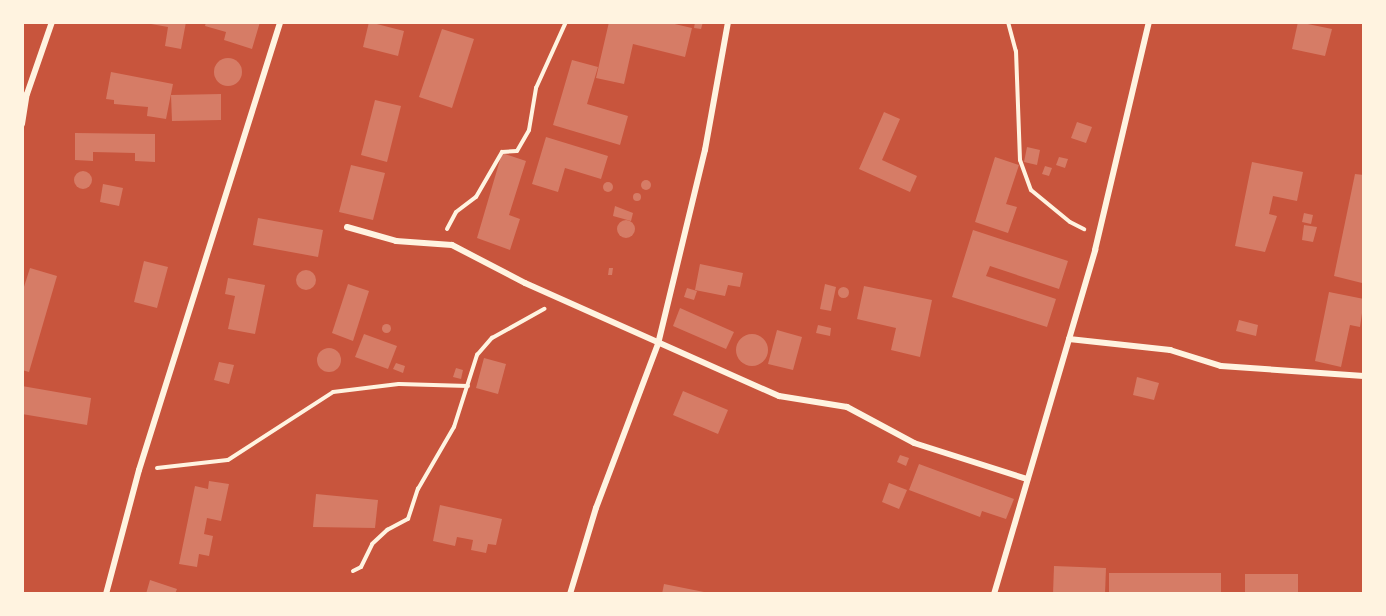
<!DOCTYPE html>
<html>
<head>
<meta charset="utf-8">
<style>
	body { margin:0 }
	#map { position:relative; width:1386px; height:616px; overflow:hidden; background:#c8553d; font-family:"Golos Text",sans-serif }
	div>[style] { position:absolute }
	.building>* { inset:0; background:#d67c66 }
	.round { border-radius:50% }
	.path>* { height:4px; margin:-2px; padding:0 2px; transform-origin:2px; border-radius:2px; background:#fff3e0 }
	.minor>* { height:6px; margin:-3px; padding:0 3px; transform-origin:3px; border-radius:3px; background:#fff3e0 }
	span { translate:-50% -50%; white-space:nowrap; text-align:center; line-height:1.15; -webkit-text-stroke:5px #fff3e0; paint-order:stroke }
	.frame { position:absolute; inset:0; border:24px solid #fff3e0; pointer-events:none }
</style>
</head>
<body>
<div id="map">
	<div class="building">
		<div style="clip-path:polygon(186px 22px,181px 49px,165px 46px,168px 27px,151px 24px)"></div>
		<div style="clip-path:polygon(206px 22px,260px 22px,252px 49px,224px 40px,226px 32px,205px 26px)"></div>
		<div style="clip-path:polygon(369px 22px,404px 31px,398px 56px,363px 47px)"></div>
		<div style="clip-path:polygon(609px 22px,666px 22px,692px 28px,685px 57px,633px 44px,624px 84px,596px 78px)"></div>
		<div style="clip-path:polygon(695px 22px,703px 22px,701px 29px,694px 28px)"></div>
		<div style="clip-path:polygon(1298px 22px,1332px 29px,1325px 56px,1292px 49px)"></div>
		<div style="clip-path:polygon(442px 29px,474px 39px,452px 108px,419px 97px)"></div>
		<div class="round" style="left:214px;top:58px;width:28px;height:28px"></div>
		<div style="clip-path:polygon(572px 60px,598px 67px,587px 104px,628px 116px,620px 145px,553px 125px)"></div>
		<div style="clip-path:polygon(111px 72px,173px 84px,166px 119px,147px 116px,148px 107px,114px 104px,114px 100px,106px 99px)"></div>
		<div style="clip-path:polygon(221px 94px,221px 120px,172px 121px,171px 95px)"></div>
		<div style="clip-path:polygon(375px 100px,401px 106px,387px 162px,361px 155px)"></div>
		<div style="clip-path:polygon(884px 112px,900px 119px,882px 160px,917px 176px,910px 192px,859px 169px)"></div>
		<div style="clip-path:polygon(1077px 122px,1092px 127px,1086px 143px,1071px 138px)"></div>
		<div style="clip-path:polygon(75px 133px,155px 134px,155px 162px,135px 161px,135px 153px,93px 152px,93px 161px,75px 160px)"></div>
		<div style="clip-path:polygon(546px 137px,608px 156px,601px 179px,565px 168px,558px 192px,532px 184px)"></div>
		<div style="clip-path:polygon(1027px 147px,1040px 150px,1037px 165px,1024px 162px)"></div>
		<div style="clip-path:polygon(502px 153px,526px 161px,509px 215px,520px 219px,510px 250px,477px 238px)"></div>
		<div style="clip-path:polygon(995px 157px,1019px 165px,1006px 204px,1017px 207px,1008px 233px,975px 222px)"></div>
		<div style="clip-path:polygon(1059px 157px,1068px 159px,1065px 168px,1056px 165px)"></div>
		<div style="clip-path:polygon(1252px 162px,1303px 172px,1297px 201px,1273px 196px,1269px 214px,1277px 216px,1265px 252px,1235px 246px)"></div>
		<div style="clip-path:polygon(351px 165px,385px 173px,373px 220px,339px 212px)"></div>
		<div style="clip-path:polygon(1045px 166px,1052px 168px,1049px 176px,1042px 174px)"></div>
		<div class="round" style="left:74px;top:171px;width:18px;height:18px"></div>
		<div style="clip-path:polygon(1355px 174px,1364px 175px,1362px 283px,1334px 276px)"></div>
		<div class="round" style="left:641px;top:180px;width:10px;height:10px"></div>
		<div class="round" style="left:603px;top:182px;width:10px;height:10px"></div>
		<div style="clip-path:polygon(103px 184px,123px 188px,119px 206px,100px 202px)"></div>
		<div class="round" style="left:633px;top:193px;width:8px;height:8px"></div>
		<div style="clip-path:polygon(615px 206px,633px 213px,631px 221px,613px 216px)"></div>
		<div style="clip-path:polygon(1304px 213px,1313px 215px,1311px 224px,1302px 222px)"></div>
		<div style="clip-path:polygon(258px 218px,323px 230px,318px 257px,253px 245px)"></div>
		<div class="round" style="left:617px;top:220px;width:18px;height:18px"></div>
		<div style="clip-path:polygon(1304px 225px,1317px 227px,1313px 242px,1302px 240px)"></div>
		<div style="clip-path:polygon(973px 230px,1068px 261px,1059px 289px,990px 266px,986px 276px,1056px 299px,1047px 327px,952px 297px)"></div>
		<div style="clip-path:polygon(144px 261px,168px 267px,157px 308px,134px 302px)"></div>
		<div style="clip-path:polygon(700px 264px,743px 273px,740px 287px,728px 285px,725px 296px,695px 290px)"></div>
		<div style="clip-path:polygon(30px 268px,57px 276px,29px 372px,22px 370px,22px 293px)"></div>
		<div style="clip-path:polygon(609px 268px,613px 268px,612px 275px,608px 275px)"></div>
		<div class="round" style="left:296px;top:270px;width:20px;height:20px"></div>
		<div style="clip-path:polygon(228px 278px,265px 285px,255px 334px,228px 329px,235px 296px,225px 294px)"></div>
		<div style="clip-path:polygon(348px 284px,369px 291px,353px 341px,332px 333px)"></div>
		<div style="clip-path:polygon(825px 284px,836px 287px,831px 311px,820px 309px)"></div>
		<div style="clip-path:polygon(864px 286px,932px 300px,920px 357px,891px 350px,896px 328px,857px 319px)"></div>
		<div class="round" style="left:837.5px;top:286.5px;width:11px;height:11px"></div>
		<div style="clip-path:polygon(687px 288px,697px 291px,694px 300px,684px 297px)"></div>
		<div style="clip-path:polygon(1329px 292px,1364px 299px,1360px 327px,1350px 325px,1341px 367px,1315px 361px)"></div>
		<div style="clip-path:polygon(680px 308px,734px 332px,726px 349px,673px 326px)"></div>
		<div style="clip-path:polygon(1239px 320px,1258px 325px,1256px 336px,1236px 331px)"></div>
		<div class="round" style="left:381.5px;top:323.5px;width:9px;height:9px"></div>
		<div style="clip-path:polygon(818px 325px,831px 328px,830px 336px,816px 333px)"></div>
		<div style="clip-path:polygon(777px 330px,802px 337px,793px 370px,768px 364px)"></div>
		<div style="clip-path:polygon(364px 334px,397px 346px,388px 369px,355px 357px)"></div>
		<div class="round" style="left:736px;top:334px;width:32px;height:32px"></div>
		<div class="round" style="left:317px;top:348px;width:24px;height:24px"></div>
		<div style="clip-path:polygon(484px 358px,506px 364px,498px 394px,476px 388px)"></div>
		<div style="clip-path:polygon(219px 362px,234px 365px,229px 384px,214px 380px)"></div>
		<div style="clip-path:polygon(396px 363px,405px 366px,403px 373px,393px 369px)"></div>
		<div style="clip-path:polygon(456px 368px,463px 370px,461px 379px,453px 377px)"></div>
		<div style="clip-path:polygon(1137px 377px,1159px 383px,1154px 400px,1133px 395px)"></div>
		<div style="clip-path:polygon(22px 386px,91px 398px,87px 425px,22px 414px)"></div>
		<div style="clip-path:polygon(683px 391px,728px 410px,718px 434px,673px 415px)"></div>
		<div style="clip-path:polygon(900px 455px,909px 458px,906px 466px,897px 462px)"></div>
		<div style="clip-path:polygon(919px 464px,1014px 499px,1006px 519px,982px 511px,980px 517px,909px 490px)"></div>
		<div style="clip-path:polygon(209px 481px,229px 484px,221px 521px,207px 518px,204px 534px,213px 536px,209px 556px,199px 554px,197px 567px,179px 564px,195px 486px,208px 489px)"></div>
		<div style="clip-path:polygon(889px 483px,907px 490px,899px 509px,882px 502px)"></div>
		<div style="clip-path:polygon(316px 494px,378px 500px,375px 528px,313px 527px)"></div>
		<div style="clip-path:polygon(440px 505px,502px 519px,496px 545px,488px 544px,486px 553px,471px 550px,473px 540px,457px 537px,455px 546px,433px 541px)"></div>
		<div style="clip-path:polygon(1054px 566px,1106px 568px,1105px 594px,1053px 594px)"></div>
		<div style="clip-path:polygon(1109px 573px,1221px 573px,1221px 594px,1109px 594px)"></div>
		<div style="clip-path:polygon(1245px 574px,1298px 574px,1298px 594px,1245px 594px)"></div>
		<div style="clip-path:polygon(150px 580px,177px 589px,175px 594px,146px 594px)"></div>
		<div style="clip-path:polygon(664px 584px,704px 592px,704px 594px,662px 594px)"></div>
	</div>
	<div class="path">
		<div style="left:1008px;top:22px;width:30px;rotate:75deg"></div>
		<div style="left:1016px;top:51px;width:109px;rotate:87.9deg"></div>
		<div style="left:1020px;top:160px;width:32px;rotate:70deg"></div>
		<div style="left:1031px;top:190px;width:50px;rotate:39.4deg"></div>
		<div style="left:1070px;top:222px;width:16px;rotate:27deg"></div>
		<div style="left:447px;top:229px;width:19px;rotate:-62deg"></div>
		<div style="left:456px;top:212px;width:25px;rotate:-37deg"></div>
		<div style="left:476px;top:197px;width:52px;rotate:-60deg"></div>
		<div style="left:502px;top:152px;width:15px;rotate:-4deg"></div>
		<div style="left:517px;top:151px;width:24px;rotate:-60deg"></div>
		<div style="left:529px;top:130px;width:43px;rotate:-80.5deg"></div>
		<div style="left:536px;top:88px;width:72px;rotate:-65.6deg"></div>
		<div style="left:157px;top:468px;width:71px;rotate:-6.4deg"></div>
		<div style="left:228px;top:460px;width:125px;rotate:-32.9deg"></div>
		<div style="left:333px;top:392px;width:66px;rotate:-6.9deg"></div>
		<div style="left:399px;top:384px;width:69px;rotate:1.7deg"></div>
		<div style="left:353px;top:571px;width:9px;rotate:-27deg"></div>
		<div style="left:361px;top:567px;width:25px;rotate:-64deg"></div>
		<div style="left:372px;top:544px;width:21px;rotate:-43deg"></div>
		<div style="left:387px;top:530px;width:24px;rotate:-28deg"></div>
		<div style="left:408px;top:519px;width:32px;rotate:-72deg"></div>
		<div style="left:418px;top:489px;width:72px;rotate:-59.9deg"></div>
		<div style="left:454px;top:427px;width:76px;rotate:-72.3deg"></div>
		<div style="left:477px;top:355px;width:23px;rotate:-49deg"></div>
		<div style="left:492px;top:338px;width:60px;rotate:-29.1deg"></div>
	</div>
	<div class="minor">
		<div style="left:22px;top:124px;width:30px;rotate:-81deg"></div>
		<div style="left:27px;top:94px;width:76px;rotate:-70.9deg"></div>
		<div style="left:347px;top:227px;width:51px;rotate:15.9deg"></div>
		<div style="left:396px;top:241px;width:56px;rotate:4.1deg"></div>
		<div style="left:452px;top:245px;width:82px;rotate:27.5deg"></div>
		<div style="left:525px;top:283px;width:278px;rotate:24deg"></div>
		<div style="left:779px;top:396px;width:69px;rotate:9.2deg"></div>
		<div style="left:847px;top:407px;width:76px;rotate:28.2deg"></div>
		<div style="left:914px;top:443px;width:119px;rotate:17.7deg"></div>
		<div style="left:1069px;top:339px;width:102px;rotate:6.2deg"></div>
		<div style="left:1170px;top:350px;width:53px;rotate:17.4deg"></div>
		<div style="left:1221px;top:366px;width:143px;rotate:4deg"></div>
		<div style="left:106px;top:594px;width:128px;rotate:-75.1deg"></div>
		<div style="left:139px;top:470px;width:470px;rotate:-72.5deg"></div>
		<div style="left:570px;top:594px;width:90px;rotate:-73.2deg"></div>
		<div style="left:596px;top:508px;width:175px;rotate:-69.3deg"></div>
		<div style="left:658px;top:344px;width:200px;rotate:-76.4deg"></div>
		<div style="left:705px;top:150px;width:130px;rotate:-79.8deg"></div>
		<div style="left:994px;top:594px;width:359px;rotate:-73.6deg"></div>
		<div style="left:1095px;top:250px;width:234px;rotate:-76.7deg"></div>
	</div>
	<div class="frame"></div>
</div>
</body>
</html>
